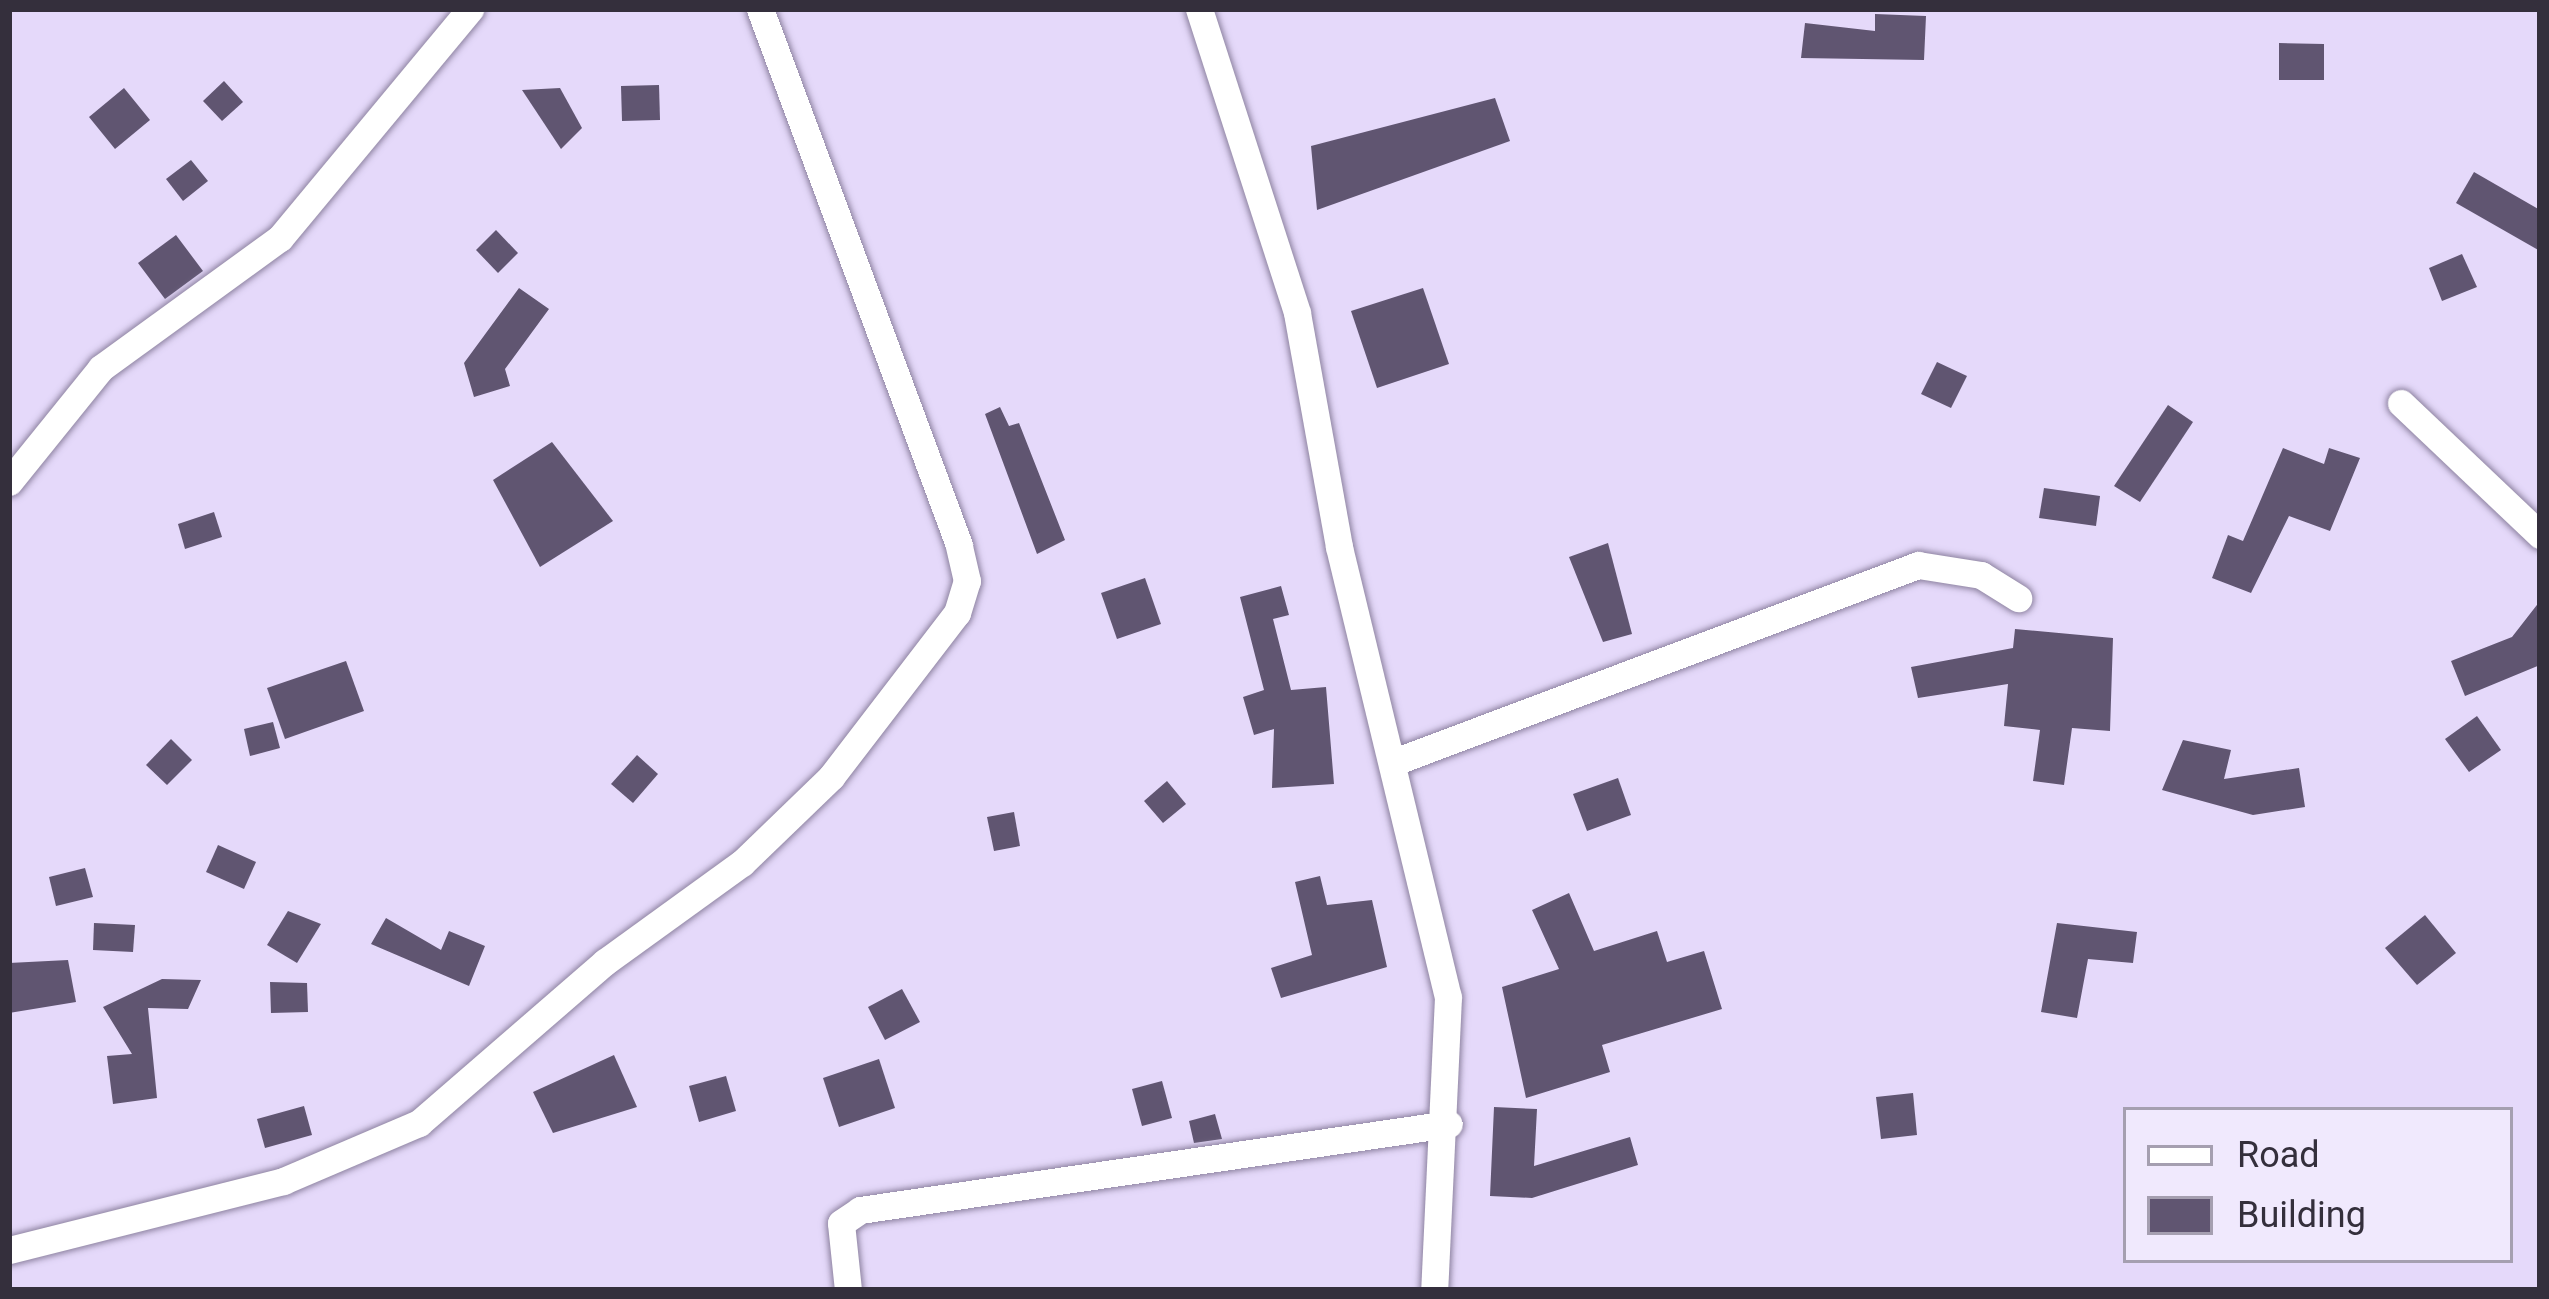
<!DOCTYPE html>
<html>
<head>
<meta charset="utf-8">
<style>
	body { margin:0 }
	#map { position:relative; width:2549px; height:1299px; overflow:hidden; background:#e5d9fa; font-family:Roboto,sans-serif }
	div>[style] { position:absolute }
	.building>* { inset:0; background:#605571 }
	.roads { filter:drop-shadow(0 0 3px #8e83a1) drop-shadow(0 0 3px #8e83a1) }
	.minor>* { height:27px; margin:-13.5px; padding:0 13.5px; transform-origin:13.5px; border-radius:13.5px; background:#fff }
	span { translate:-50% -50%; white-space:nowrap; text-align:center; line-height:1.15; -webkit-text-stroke:12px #f0e9fd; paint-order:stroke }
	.frame { position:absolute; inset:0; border:12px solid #342f3c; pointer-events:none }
	.legend { position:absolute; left:2123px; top:1107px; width:390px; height:156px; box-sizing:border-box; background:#f0e9fd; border:3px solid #a59fb0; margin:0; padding:15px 21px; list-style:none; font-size:36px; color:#342f3c }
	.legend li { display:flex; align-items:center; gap:24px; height:60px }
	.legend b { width:60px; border:3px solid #a59fb0 }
</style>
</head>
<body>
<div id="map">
	<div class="building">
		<div style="clip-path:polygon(1875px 14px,1926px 16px,1924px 60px,1801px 58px,1805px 23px,1875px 31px)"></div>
		<div style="clip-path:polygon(2279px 43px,2324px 44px,2324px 80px,2279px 80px)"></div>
		<div style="clip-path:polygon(224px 81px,243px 102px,222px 121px,203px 101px)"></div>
		<div style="clip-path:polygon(659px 85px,660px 120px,622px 121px,621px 86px)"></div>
		<div style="clip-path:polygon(124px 88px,150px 120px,115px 149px,89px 117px)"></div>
		<div style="clip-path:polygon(560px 88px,582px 128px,561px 149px,522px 90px)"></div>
		<div style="clip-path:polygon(1495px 98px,1510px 141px,1317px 210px,1311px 146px)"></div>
		<div style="clip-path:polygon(191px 160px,208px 181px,183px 201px,166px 179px)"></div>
		<div style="clip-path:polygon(2474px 172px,2540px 210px,2540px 251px,2456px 203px)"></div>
		<div style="clip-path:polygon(496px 230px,518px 253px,498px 273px,476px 250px)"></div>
		<div style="clip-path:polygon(176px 235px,203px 271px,165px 299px,138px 263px)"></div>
		<div style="clip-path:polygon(2462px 254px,2477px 287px,2442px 301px,2429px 268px)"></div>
		<div style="clip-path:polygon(519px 288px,549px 309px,505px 369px,510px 386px,474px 397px,464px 363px)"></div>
		<div style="clip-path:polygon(1423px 288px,1449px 364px,1377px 388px,1351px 311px)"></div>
		<div style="clip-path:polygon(1937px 362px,1967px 376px,1951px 408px,1921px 394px)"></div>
		<div style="clip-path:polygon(2168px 405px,2193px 422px,2140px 502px,2114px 486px)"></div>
		<div style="clip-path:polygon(1000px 407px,1009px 426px,1019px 423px,1065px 540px,1037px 554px,985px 414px)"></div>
		<div style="clip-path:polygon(552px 442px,613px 521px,540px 567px,493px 480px)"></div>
		<div style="clip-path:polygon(2283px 448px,2324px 464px,2329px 448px,2360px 458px,2330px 531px,2289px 516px,2251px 593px,2212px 578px,2228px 535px,2243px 541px)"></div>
		<div style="clip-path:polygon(2044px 488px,2100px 496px,2096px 526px,2039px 518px)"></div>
		<div style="clip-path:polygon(214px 512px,222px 537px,185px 549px,178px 524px)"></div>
		<div style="clip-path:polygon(1608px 543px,1632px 634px,1603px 642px,1569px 557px)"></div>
		<div style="clip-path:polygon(1145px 578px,1161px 624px,1117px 639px,1101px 593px)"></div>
		<div style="clip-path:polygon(1281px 586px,1289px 615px,1273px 619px,1291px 690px,1326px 687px,1334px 784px,1272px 788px,1274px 729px,1254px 735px,1243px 697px,1264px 690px,1240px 597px)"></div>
		<div style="clip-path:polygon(2540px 601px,2540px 665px,2465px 696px,2451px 661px,2512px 637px)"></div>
		<div style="clip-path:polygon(2015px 629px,2113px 638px,2110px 731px,2072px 728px,2064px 785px,2033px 781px,2040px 730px,2004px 726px,2008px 684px,1918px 698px,1911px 667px,2013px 648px)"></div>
		<div style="clip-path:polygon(346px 661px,364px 711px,285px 739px,267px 688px)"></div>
		<div style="clip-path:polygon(2477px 716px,2501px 750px,2469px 772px,2445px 739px)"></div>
		<div style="clip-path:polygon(273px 722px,280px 748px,250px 756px,244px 729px)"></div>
		<div style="clip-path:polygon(171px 739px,192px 760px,167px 785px,146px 765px)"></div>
		<div style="clip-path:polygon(2183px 740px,2231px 750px,2224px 779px,2299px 768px,2305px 807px,2253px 815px,2162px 790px)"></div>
		<div style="clip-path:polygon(637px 755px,658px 774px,633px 803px,611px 784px)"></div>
		<div style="clip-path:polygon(1618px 778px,1631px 815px,1587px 831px,1573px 794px)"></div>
		<div style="clip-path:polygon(1167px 781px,1186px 804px,1163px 823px,1144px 801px)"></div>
		<div style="clip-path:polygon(1014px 812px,1020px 846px,994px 851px,987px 817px)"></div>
		<div style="clip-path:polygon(218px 845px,256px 862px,244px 889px,206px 872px)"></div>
		<div style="clip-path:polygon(85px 868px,93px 897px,56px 906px,49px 877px)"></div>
		<div style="clip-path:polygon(1320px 876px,1327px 905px,1372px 900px,1387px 967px,1281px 998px,1271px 968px,1312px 955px,1295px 882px)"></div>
		<div style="clip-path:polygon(1569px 893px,1594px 951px,1657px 931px,1667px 962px,1704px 951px,1722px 1009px,1602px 1045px,1610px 1072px,1526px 1098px,1502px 987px,1559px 969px,1532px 910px)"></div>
		<div style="clip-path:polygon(288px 911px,321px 924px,297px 963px,267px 945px)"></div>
		<div style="clip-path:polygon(2425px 915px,2456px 953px,2417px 985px,2385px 948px)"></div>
		<div style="clip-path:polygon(386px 918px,441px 950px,449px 931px,485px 946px,469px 986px,371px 944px)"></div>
		<div style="clip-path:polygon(94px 923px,135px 925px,133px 952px,93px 950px)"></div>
		<div style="clip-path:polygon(2057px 923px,2137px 932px,2133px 963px,2088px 959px,2077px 1018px,2041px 1012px)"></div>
		<div style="clip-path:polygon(68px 960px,76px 1002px,9px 1013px,9px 963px)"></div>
		<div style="clip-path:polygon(162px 979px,201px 980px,188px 1009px,148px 1008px,157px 1098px,113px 1104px,107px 1056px,132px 1054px,103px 1007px)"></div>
		<div style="clip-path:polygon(270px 982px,307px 983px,308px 1012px,271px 1013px)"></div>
		<div style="clip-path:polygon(902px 989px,920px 1022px,885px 1040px,868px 1007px)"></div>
		<div style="clip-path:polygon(614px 1055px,637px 1107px,553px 1133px,533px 1092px)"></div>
		<div style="clip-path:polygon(879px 1059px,895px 1108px,839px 1127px,823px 1078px)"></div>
		<div style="clip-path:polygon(726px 1076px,736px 1111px,699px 1122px,689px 1086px)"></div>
		<div style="clip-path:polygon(1162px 1081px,1172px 1118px,1142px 1126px,1132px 1089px)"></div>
		<div style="clip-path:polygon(1913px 1093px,1917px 1135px,1881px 1139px,1876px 1097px)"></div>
		<div style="clip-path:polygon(304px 1106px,312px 1135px,265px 1148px,257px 1119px)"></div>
		<div style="clip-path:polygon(1494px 1107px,1537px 1109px,1534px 1166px,1630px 1137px,1638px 1165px,1532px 1198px,1490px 1196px)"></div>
		<div style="clip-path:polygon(1215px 1114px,1222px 1139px,1194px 1143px,1189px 1121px)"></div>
	</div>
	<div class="roads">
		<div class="minor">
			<div style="left:1199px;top:9px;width:319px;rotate:72.1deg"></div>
			<div style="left:1297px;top:313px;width:238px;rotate:79.8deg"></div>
			<div style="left:1339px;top:547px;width:463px;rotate:76.4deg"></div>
			<div style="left:1448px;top:997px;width:293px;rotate:92.7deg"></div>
			<div style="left:2401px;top:403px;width:192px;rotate:43.5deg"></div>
			<div style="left:9px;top:482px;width:146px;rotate:-51.1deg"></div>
			<div style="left:101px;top:368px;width:221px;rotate:-36deg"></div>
			<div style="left:280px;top:238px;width:298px;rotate:-50.3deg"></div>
			<div style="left:1394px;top:762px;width:560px;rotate:-20.6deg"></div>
			<div style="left:1918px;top:565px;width:64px;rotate:9deg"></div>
			<div style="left:1981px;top:575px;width:44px;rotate:31.9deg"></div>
			<div style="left:9px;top:1250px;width:283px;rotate:-14.1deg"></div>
			<div style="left:283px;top:1181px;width:148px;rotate:-23.1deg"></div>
			<div style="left:419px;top:1123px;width:246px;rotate:-40.9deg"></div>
			<div style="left:605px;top:962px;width:169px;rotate:-35.9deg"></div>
			<div style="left:742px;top:863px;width:124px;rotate:-44deg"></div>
			<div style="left:831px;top:777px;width:207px;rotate:-52.5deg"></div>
			<div style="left:957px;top:613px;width:34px;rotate:-73deg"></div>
			<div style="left:967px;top:581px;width:37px;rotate:-103deg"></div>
			<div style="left:959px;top:545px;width:572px;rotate:-110.37deg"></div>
			<div style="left:848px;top:1290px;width:67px;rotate:-96deg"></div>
			<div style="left:841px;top:1223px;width:23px;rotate:-34deg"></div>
			<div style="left:860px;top:1210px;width:595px;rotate:-8.31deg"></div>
		</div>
	</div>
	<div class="frame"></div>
	<ul class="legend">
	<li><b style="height:15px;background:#fff"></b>Road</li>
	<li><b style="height:33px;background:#605571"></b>Building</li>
	</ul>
</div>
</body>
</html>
